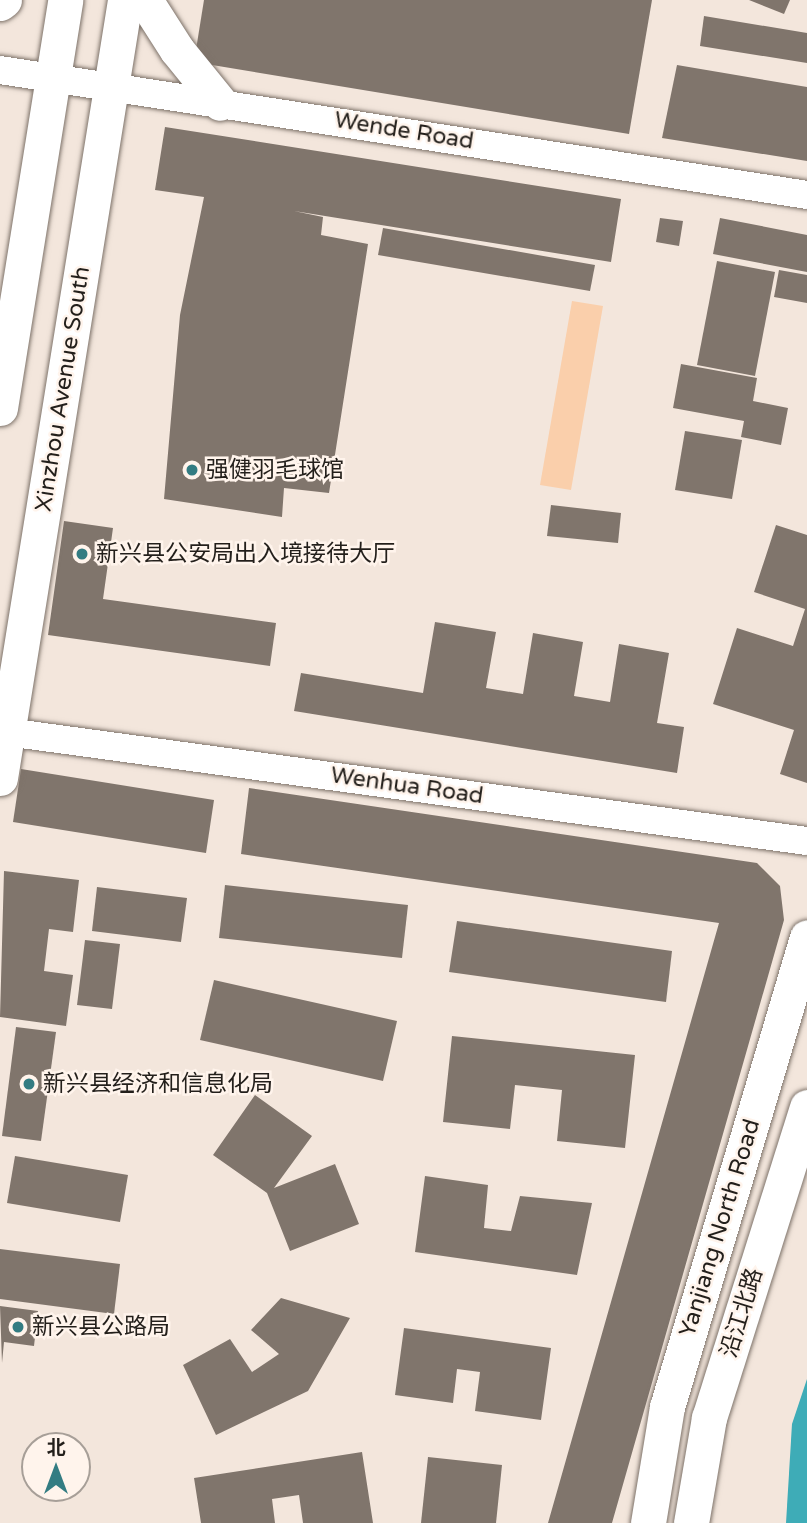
<!DOCTYPE html>
<html>
<head>
<meta charset="utf-8">
<style>
	body { margin:0 }
	#map { position:relative; width:807px; height:1523px; overflow:hidden; background:#f3e6dc; font-family:"Varela Round","Noto Sans SC",sans-serif }
	div>[style] { position:absolute }
	.green>* { inset:0; background:#facfab }
	.water>* { inset:0; background:#3eacb7 }
	.building>* { inset:0; background:#80756c }
	.roads { filter:drop-shadow(0 0 2px #7d7269) drop-shadow(0 0 2px #7d7269) }
	.minor>* { height:28px; margin:-14px; padding:0 14px; transform-origin:14px; border-radius:14px; background:#fff }
	.major>* { height:35px; margin:-17.5px; padding:0 17.5px; transform-origin:17.5px; border-radius:17.5px; background:#fff }
	.dots>* { width:19px; height:19px; translate:-50% -50%; box-sizing:border-box; border:4px solid #fff4ec; border-radius:50% }
	span { translate:-50% -50%; white-space:nowrap; text-align:center; line-height:1.15; -webkit-text-stroke:5px #fff4ec; paint-order:stroke }
	.street-label { font-size:23px; color:#231f1b }
	.poi-label { font-size:23px; color:#231f1b }
	.left { translate:0 -50%; text-align:left }
	.north { position:absolute; left:21px; top:1432px; width:70px; height:70px; box-sizing:border-box; background:#fff4ec; border:2px solid #a79f98; border-radius:50%; rotate:0deg; font-size:19px; font-weight:700; line-height:28px; text-align:center; color:#231f1b }
	.north::after { content:''; display:block; margin:auto; width:24px; height:32px; background:#337c82; clip-path:polygon(50% 0,100% 100%,50% 72%,0 100%) }
</style>
</head>
<body>
<div id="map">
	<div class="green">
		<div style="clip-path:polygon(572px 301px,603px 306px,571px 490px,540px 485px)"></div>
	</div>
	<div class="water">
		<div style="clip-path:polygon(807px 1379px,807px 1523px,786px 1523px,792px 1424px)"></div>
	</div>
	<div class="building">
		<div style="clip-path:polygon(204px 0,652px 0,629px 134px,194px 62px)"></div>
		<div style="clip-path:polygon(749px 0,790px 0,784px 14px)"></div>
		<div style="clip-path:polygon(704px 16px,807px 33px,807px 63px,700px 46px)"></div>
		<div style="clip-path:polygon(677px 65px,807px 87px,807px 161px,662px 138px)"></div>
		<div style="clip-path:polygon(165px 127px,621px 199px,611px 262px,294px 211px,323px 217px,321px 235px,368px 244px,329px 493px,284px 488px,282px 517px,164px 499px,180px 315px,204px 197px,155px 190px)"></div>
		<div style="clip-path:polygon(660px 218px,683px 221px,679px 246px,656px 242px)"></div>
		<div style="clip-path:polygon(720px 218px,807px 235px,807px 272px,713px 254px)"></div>
		<div style="clip-path:polygon(383px 228px,595px 265px,590px 291px,378px 255px)"></div>
		<div style="clip-path:polygon(717px 261px,775px 272px,755px 376px,697px 365px)"></div>
		<div style="clip-path:polygon(779px 270px,807px 275px,807px 303px,774px 297px)"></div>
		<div style="clip-path:polygon(681px 364px,757px 378px,753px 401px,788px 408px,781px 445px,741px 437px,744px 421px,673px 408px)"></div>
		<div style="clip-path:polygon(685px 431px,742px 440px,732px 499px,675px 490px)"></div>
		<div style="clip-path:polygon(551px 505px,621px 513px,618px 543px,547px 536px)"></div>
		<div style="clip-path:polygon(64px 521px,113px 528px,103px 599px,276px 623px,270px 666px,48px 635px)"></div>
		<div style="clip-path:polygon(776px 525px,807px 535px,807px 783px,780px 774px,794px 730px,713px 704px,737px 628px,793px 646px,805px 609px,754px 592px)"></div>
		<div style="clip-path:polygon(435px 622px,496px 632px,486px 688px,523px 694px,533px 633px,583px 642px,574px 696px,610px 702px,619px 644px,669px 653px,657px 723px,684px 727px,677px 773px,294px 711px,301px 673px,423px 693px)"></div>
		<div style="clip-path:polygon(21px 769px,214px 800px,206px 853px,13px 822px)"></div>
		<div style="clip-path:polygon(249px 788px,757px 863px,780px 886px,784px 920px,612px 1523px,548px 1523px,719px 923px,241px 854px)"></div>
		<div style="clip-path:polygon(4px 871px,79px 880px,73px 932px,49px 929px,44px 971px,73px 975px,66px 1026px,0 1017px)"></div>
		<div style="clip-path:polygon(225px 885px,408px 905px,402px 958px,219px 938px)"></div>
		<div style="clip-path:polygon(97px 887px,187px 898px,181px 942px,92px 931px)"></div>
		<div style="clip-path:polygon(457px 921px,672px 951px,666px 1002px,449px 972px)"></div>
		<div style="clip-path:polygon(85px 940px,120px 944px,112px 1009px,77px 1005px)"></div>
		<div style="clip-path:polygon(214px 980px,397px 1021px,383px 1081px,200px 1040px)"></div>
		<div style="clip-path:polygon(16px 1027px,56px 1032px,41px 1141px,2px 1136px)"></div>
		<div style="clip-path:polygon(452px 1036px,635px 1055px,625px 1148px,557px 1141px,562px 1090px,515px 1085px,510px 1129px,443px 1122px)"></div>
		<div style="clip-path:polygon(255px 1095px,312px 1136px,274px 1188px,335px 1164px,359px 1224px,290px 1251px,267px 1193px,213px 1155px)"></div>
		<div style="clip-path:polygon(15px 1156px,128px 1175px,120px 1222px,7px 1203px)"></div>
		<div style="clip-path:polygon(425px 1176px,488px 1185px,484px 1228px,511px 1231px,520px 1196px,592px 1203px,577px 1275px,415px 1252px)"></div>
		<div style="clip-path:polygon(0 1249px,120px 1264px,114px 1314px,0 1299px)"></div>
		<div style="clip-path:polygon(281px 1298px,350px 1318px,308px 1391px,216px 1435px,183px 1365px,230px 1339px,252px 1372px,279px 1354px,251px 1330px)"></div>
		<div style="clip-path:polygon(0 1306px,38px 1311px,34px 1346px,4px 1342px,2px 1363px)"></div>
		<div style="clip-path:polygon(404px 1328px,551px 1348px,541px 1420px,475px 1411px,480px 1372px,457px 1369px,453px 1403px,395px 1395px)"></div>
		<div style="clip-path:polygon(362px 1452px,373px 1523px,303px 1523px,299px 1495px,272px 1499px,275px 1523px,201px 1523px,194px 1478px)"></div>
		<div style="clip-path:polygon(428px 1457px,502px 1465px,496px 1523px,421px 1523px)"></div>
	</div>
	<div class="roads">
		<div class="minor">
			<div style="left:0;top:70px;width:817px;rotate:8.8deg"></div>
			<div style="left:7px;top:732px;width:807px;rotate:7.76deg"></div>
		</div>
		<div class="major">
			<div style="left:145px;top:0;width:59px;rotate:57.4deg"></div>
			<div style="left:177px;top:50px;width:68px;rotate:50.9deg"></div>
			<div style="left:0;top:3px;width:5px;rotate:-37deg"></div>
			<div style="left:0;top:408px;width:413px;rotate:-80.9deg"></div>
			<div style="left:0;top:778px;width:788px;rotate:-80.87deg"></div>
			<div style="left:648px;top:1523px;width:118px;rotate:-80.7deg"></div>
			<div style="left:667px;top:1407px;width:490px;rotate:-73.4deg"></div>
			<div style="left:691px;top:1523px;width:107px;rotate:-80.3deg"></div>
			<div style="left:709px;top:1418px;width:326px;rotate:-72.5deg"></div>
		</div>
	</div>
	<div class="dots">
		<div style="left:192px;top:470px;background:#337c82"></div>
		<div style="left:82px;top:554px;background:#337c82"></div>
		<div style="left:29px;top:1084px;background:#337c82"></div>
		<div style="left:18px;top:1327px;background:#337c82"></div>
	</div>
	<div class="street-label">
		<span style="left:404px;top:131px;rotate:9deg">Wende Road</span>
		<span style="left:63px;top:389px;rotate:-81deg">Xinzhou Avenue South</span>
		<span style="left:407px;top:786px;rotate:8deg">Wenhua Road</span>
		<span style="left:720px;top:1228px;rotate:-73deg">Yanjiang North Road</span>
		<span style="left:742px;top:1313px;rotate:-73deg">沿江北路</span>
	</div>
	<div class="poi-label">
		<span class="left" style="left:206px;top:470px">强健羽毛球馆</span>
		<span class="left" style="left:96px;top:554px">新兴县公安局出入境接待大厅</span>
		<span class="left" style="left:43px;top:1084px">新兴县经济和信息化局</span>
		<span class="left" style="left:32px;top:1327px">新兴县公路局</span>
	</div>
	<div class="north">北</div>
</div>
</body>
</html>
